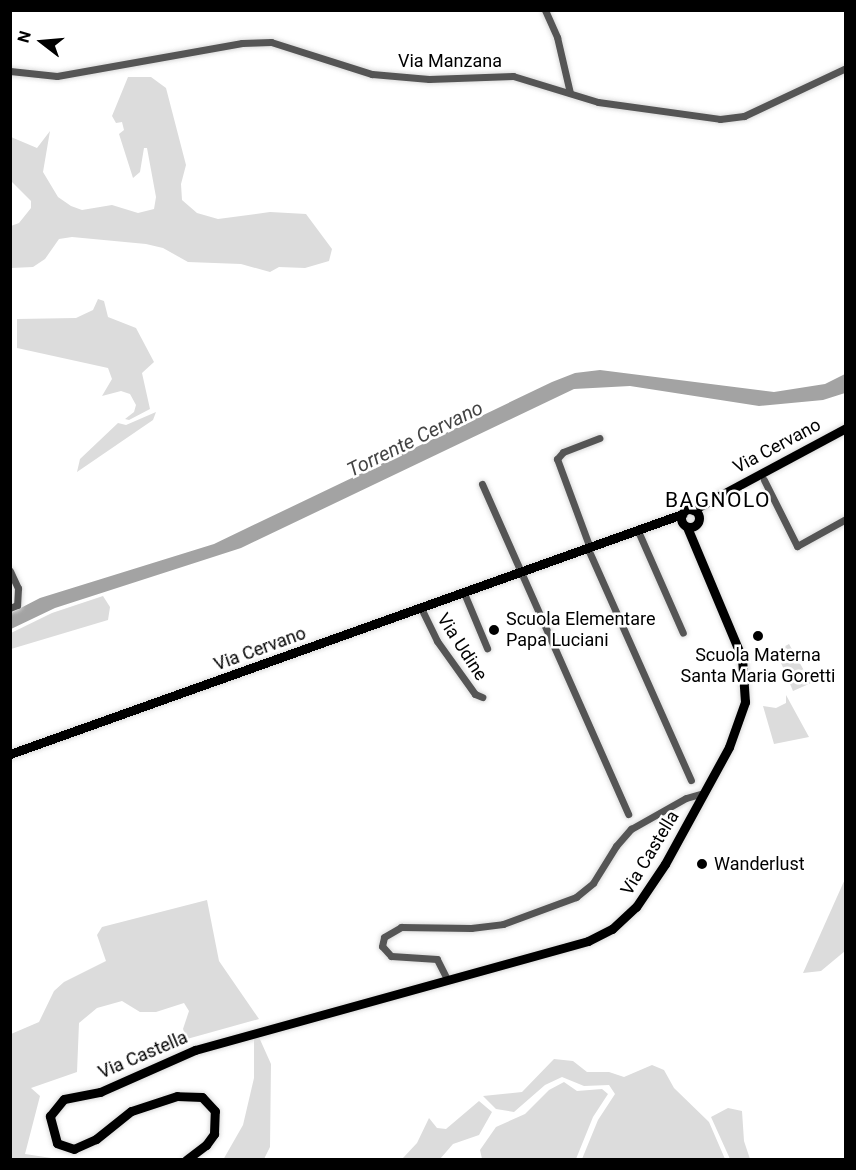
<!DOCTYPE html>
<html>
<head>
<meta charset="utf-8">
<style>
	body { margin:0 }
	#map { position:relative; width:856px; height:1170px; overflow:hidden; background:#fff; font-family:Roboto,sans-serif }
	div>[style] { position:absolute }
	.green>* { inset:0; background:#dcdcdc }
	.water>* { inset:0; background:#a3a3a3 }
	.roads { filter:drop-shadow(0 0 2px #dbdbdb) drop-shadow(0 0 2px #dbdbdb) }
	.minor>* { height:7px; margin:-3.5px; padding:0 3.5px; transform-origin:3.5px; border-radius:3.5px; background:#555 }
	.major>* { height:9px; margin:-4.5px; padding:0 4.5px; transform-origin:4.5px; border-radius:4.5px; background:#000 }
	.major>.ring { margin:-4.5px; padding:0; box-sizing:content-box; background:none; border:9px solid #000; border-radius:50% }
	.dots>* { width:16px; height:16px; translate:-50% -50%; box-sizing:border-box; border:3px solid #fff; border-radius:50% }
	span { translate:-50% -50%; white-space:nowrap; text-align:center; line-height:1.15; -webkit-text-stroke:5px #fff; paint-order:stroke }
	.street-label { font-size:18px; color:#000 }
	.poi-label { font-size:18px; color:#000 }
	.left { translate:0 -50%; text-align:left }
	.water-label { font-size:20px; color:#444; font-style:italic }
	.quarter-label { font-size:21px; color:#000; letter-spacing:1.5px }
	.frame { position:absolute; inset:0; border:12px solid #000; pointer-events:none }
	.north { position:absolute; left:12px; top:12px; width:60px; height:60px; -webkit-text-stroke:4px #fff; paint-order:stroke; rotate:286deg; font-size:16px; font-weight:700; line-height:24px; text-align:center; color:#000 }
	.north::after { content:''; display:block; margin:auto; width:21px; height:27px; background:#000; clip-path:polygon(50% 0,100% 100%,50% 72%,0 100%) }
</style>
</head>
<body>
<div id="map">
	<div class="green">
		<div style="clip-path:polygon(128px 77px,151px 77px,166px 88px,186px 165px,181px 184px,182px 200px,197px 213px,218px 219px,270px 212px,306px 214px,332px 249px,329px 261px,305px 268px,279px 267px,270px 272px,241px 264px,188px 262px,163px 248px,146px 244px,72px 237px,59px 239px,45px 259px,33px 267px,11px 268px,11px 226px,19px 223px,31px 208px,31px 201px,11px 181px,11px 137px,37px 148px,50px 131px,43px 172px,58px 197px,71px 206px,82px 210px,112px 205px,138px 213px,154px 209px,156px 197px,147px 148px,144px 148px,140px 172px,133px 178px,119px 134px,124px 130px,122px 122px,116px 123px,112px 116px)"></div>
		<div style="clip-path:polygon(98px 299px,104px 301px,108px 317px,136px 328px,154px 362px,142px 373px,150px 409px,129px 420px,125px 419px,134px 412px,136px 405px,130px 394px,121px 391px,102px 396px,112px 379px,108px 368px,17px 348px,17px 319px,76px 318px,93px 310px)"></div>
		<div style="clip-path:polygon(156px 412px,153px 420px,77px 472px,80px 459px,118px 423px,126px 425px)"></div>
		<div style="clip-path:polygon(103px 596px,110px 607px,108px 620px,11px 649px,11px 633px,52px 613px)"></div>
		<div style="clip-path:polygon(789px 644px,811px 683px,793px 691px,776px 651px)"></div>
		<div style="clip-path:polygon(786px 695px,809px 737px,774px 744px,763px 706px,776px 708px,786px 703px)"></div>
		<div style="clip-path:polygon(845px 879px,845px 951px,821px 971px,803px 973px)"></div>
		<div style="clip-path:polygon(207px 900px,219px 961px,259px 1019px,187px 1039px,183px 1029px,189px 1011px,184px 1003px,156px 1012px,140px 1012px,122px 1001px,97px 1008px,79px 1023px,77px 1072px,31px 1088px,40px 1096px,25px 1154px,58px 1159px,11px 1159px,11px 1034px,39px 1022px,54px 991px,64px 982px,106px 961px,97px 935px,102px 927px)"></div>
		<div style="clip-path:polygon(258px 1035px,271px 1064px,270px 1147px,264px 1159px,223px 1160px,243px 1125px,254px 1078px,254px 1036px)"></div>
		<div style="clip-path:polygon(554px 1059px,573px 1061px,587px 1072px,609px 1072px,624px 1077px,652px 1065px,664px 1070px,674px 1088px,709px 1122px,725px 1159px,582px 1159px,598px 1120px,615px 1094px,609px 1085px,584px 1086px,562px 1077px,545px 1085px,514px 1112px,496px 1109px,483px 1096px,522px 1092px)"></div>
		<div style="clip-path:polygon(564px 1082px,577px 1091px,602px 1089px,608px 1094px,593px 1117px,576px 1159px,482px 1159px,480px 1150px,496px 1127px,525px 1114px,549px 1090px)"></div>
		<div style="clip-path:polygon(479px 1101px,492px 1112px,479px 1135px,453px 1144px,440px 1159px,402px 1159px,417px 1143px,429px 1118px,437px 1128px,446px 1129px)"></div>
		<div style="clip-path:polygon(728px 1108px,742px 1111px,744px 1141px,750px 1159px,730px 1159px,711px 1117px)"></div>
	</div>
	<div class="water">
		<div style="clip-path:polygon(600px 370px,774px 392px,825px 384px,845px 374px,845px 393px,823px 400px,759px 406px,630px 386px,574px 389px,241px 548px,55px 608px,11px 629px,11px 613px,40px 598px,214px 544px,552px 382px,575px 373px)"></div>
	</div>
	<div class="roads">
		<div class="minor">
			<div style="left:545px;top:10px;width:30px;rotate:66deg"></div>
			<div style="left:557px;top:37px;width:57px;rotate:76.9deg"></div>
			<div style="left:10px;top:71px;width:47px;rotate:6.1deg"></div>
			<div style="left:57px;top:76px;width:188px;rotate:-10.1deg"></div>
			<div style="left:242px;top:43px;width:29px;rotate:-2deg"></div>
			<div style="left:271px;top:42px;width:106px;rotate:17.6deg"></div>
			<div style="left:372px;top:74px;width:57px;rotate:5deg"></div>
			<div style="left:429px;top:79px;width:84px;rotate:-2deg"></div>
			<div style="left:513px;top:76px;width:89px;rotate:17deg"></div>
			<div style="left:598px;top:102px;width:123px;rotate:7.9deg"></div>
			<div style="left:720px;top:119px;width:24px;rotate:-7deg"></div>
			<div style="left:744px;top:116px;width:113px;rotate:-25.2deg"></div>
			<div style="left:764px;top:480px;width:74px;rotate:63.4deg"></div>
			<div style="left:797px;top:546px;width:56px;rotate:-28.9deg"></div>
			<div style="left:482px;top:484px;width:361px;rotate:66.1deg"></div>
			<div style="left:638px;top:531px;width:111px;rotate:66.2deg"></div>
			<div style="left:590px;top:548px;width:95px;rotate:-110.3deg"></div>
			<div style="left:557px;top:459px;width:9px;rotate:-49deg"></div>
			<div style="left:563px;top:452px;width:39px;rotate:-21deg"></div>
			<div style="left:588px;top:549px;width:253px;rotate:66deg"></div>
			<div style="left:10px;top:571px;width:19px;rotate:65deg"></div>
			<div style="left:18px;top:588px;width:17px;rotate:93deg"></div>
			<div style="left:17px;top:605px;width:8px;rotate:157deg"></div>
			<div style="left:464px;top:593px;width:60px;rotate:67.3deg"></div>
			<div style="left:421px;top:608px;width:37px;rotate:64deg"></div>
			<div style="left:437px;top:641px;width:65px;rotate:54.4deg"></div>
			<div style="left:475px;top:694px;width:8px;rotate:23deg"></div>
			<div style="left:447px;top:979px;width:22px;rotate:-117deg"></div>
			<div style="left:437px;top:959px;width:46px;rotate:-176.3deg"></div>
			<div style="left:391px;top:956px;width:13px;rotate:-132deg"></div>
			<div style="left:382px;top:946px;width:9px;rotate:-77deg"></div>
			<div style="left:384px;top:937px;width:20px;rotate:-30deg"></div>
			<div style="left:401px;top:927px;width:70px;rotate:0.8deg"></div>
			<div style="left:471px;top:928px;width:32px;rotate:-7deg"></div>
			<div style="left:503px;top:924px;width:78px;rotate:-20.3deg"></div>
			<div style="left:576px;top:897px;width:22px;rotate:-39deg"></div>
			<div style="left:593px;top:883px;width:44px;rotate:-58.1deg"></div>
			<div style="left:616px;top:846px;width:23px;rotate:-49deg"></div>
			<div style="left:631px;top:829px;width:63px;rotate:-29.4deg"></div>
			<div style="left:686px;top:798px;width:19px;rotate:-16deg"></div>
		</div>
		<div class="major">
			<div class="ring" style="left:681px;top:509px;width:9px;height:9px"></div>
			<div style="left:693px;top:510px;width:174px;rotate:-28.2deg"></div>
			<div style="left:10px;top:754px;width:714px;rotate:-19.65deg"></div>
			<div style="left:186px;top:1160px;width:25px;rotate:-37deg"></div>
			<div style="left:206px;top:1145px;width:14px;rotate:-54deg"></div>
			<div style="left:214px;top:1134px;width:23px;rotate:-88deg"></div>
			<div style="left:215px;top:1111px;width:19px;rotate:-133deg"></div>
			<div style="left:202px;top:1097px;width:25px;rotate:-178deg"></div>
			<div style="left:177px;top:1096px;width:48px;rotate:161.9deg"></div>
			<div style="left:131px;top:1111px;width:45px;rotate:141.3deg"></div>
			<div style="left:96px;top:1139px;width:24px;rotate:156deg"></div>
			<div style="left:74px;top:1149px;width:18px;rotate:-161deg"></div>
			<div style="left:57px;top:1143px;width:28px;rotate:-105deg"></div>
			<div style="left:50px;top:1116px;width:22px;rotate:-51deg"></div>
			<div style="left:64px;top:1099px;width:37px;rotate:-11deg"></div>
			<div style="left:100px;top:1092px;width:104px;rotate:-23.9deg"></div>
			<div style="left:195px;top:1050px;width:408px;rotate:-15.5deg"></div>
			<div style="left:588px;top:941px;width:27px;rotate:-27deg"></div>
			<div style="left:612px;top:929px;width:33px;rotate:-43deg"></div>
			<div style="left:636px;top:907px;width:52px;rotate:-56deg"></div>
			<div style="left:665px;top:864px;width:133px;rotate:-61.3deg"></div>
			<div style="left:729px;top:747px;width:48px;rotate:-70.4deg"></div>
			<div style="left:745px;top:702px;width:44px;rotate:-93.9deg"></div>
			<div style="left:742px;top:658px;width:142px;rotate:-112.8deg"></div>
		</div>
	</div>
	<div class="dots">
		<div style="left:494px;top:630px;background:#000"></div>
		<div style="left:758px;top:636px;background:#000"></div>
		<div style="left:702px;top:864px;background:#000"></div>
	</div>
	<div class="street-label">
		<span style="left:450px;top:61px">Via Manzana</span>
		<span style="left:777px;top:446px;rotate:-28deg">Via Cervano</span>
		<span style="left:462px;top:647px;rotate:57deg">Via Udine</span>
		<span style="left:260px;top:649px;rotate:-20deg">Via Cervano</span>
		<span style="left:650px;top:853px;rotate:-59deg">Via Castella</span>
		<span style="left:143px;top:1055px;rotate:-23deg">Via Castella</span>
	</div>
	<div class="poi-label">
		<span class="left" style="left:506px;top:630px">Scuola Elementare<br>Papa Luciani</span>
		<span style="left:758px;top:666px">Scuola Materna<br>Santa Maria Goretti</span>
		<span class="left" style="left:714px;top:864px">Wanderlust</span>
	</div>
	<div class="water-label">
		<span style="left:415px;top:439px;rotate:-26deg">Torrente Cervano</span>
	</div>
	<div class="quarter-label">
		<span style="left:718px;top:500px">BAGNOLO</span>
	</div>
	<div class="frame"></div>
	<div class="north">N</div>
</div>
</body>
</html>
